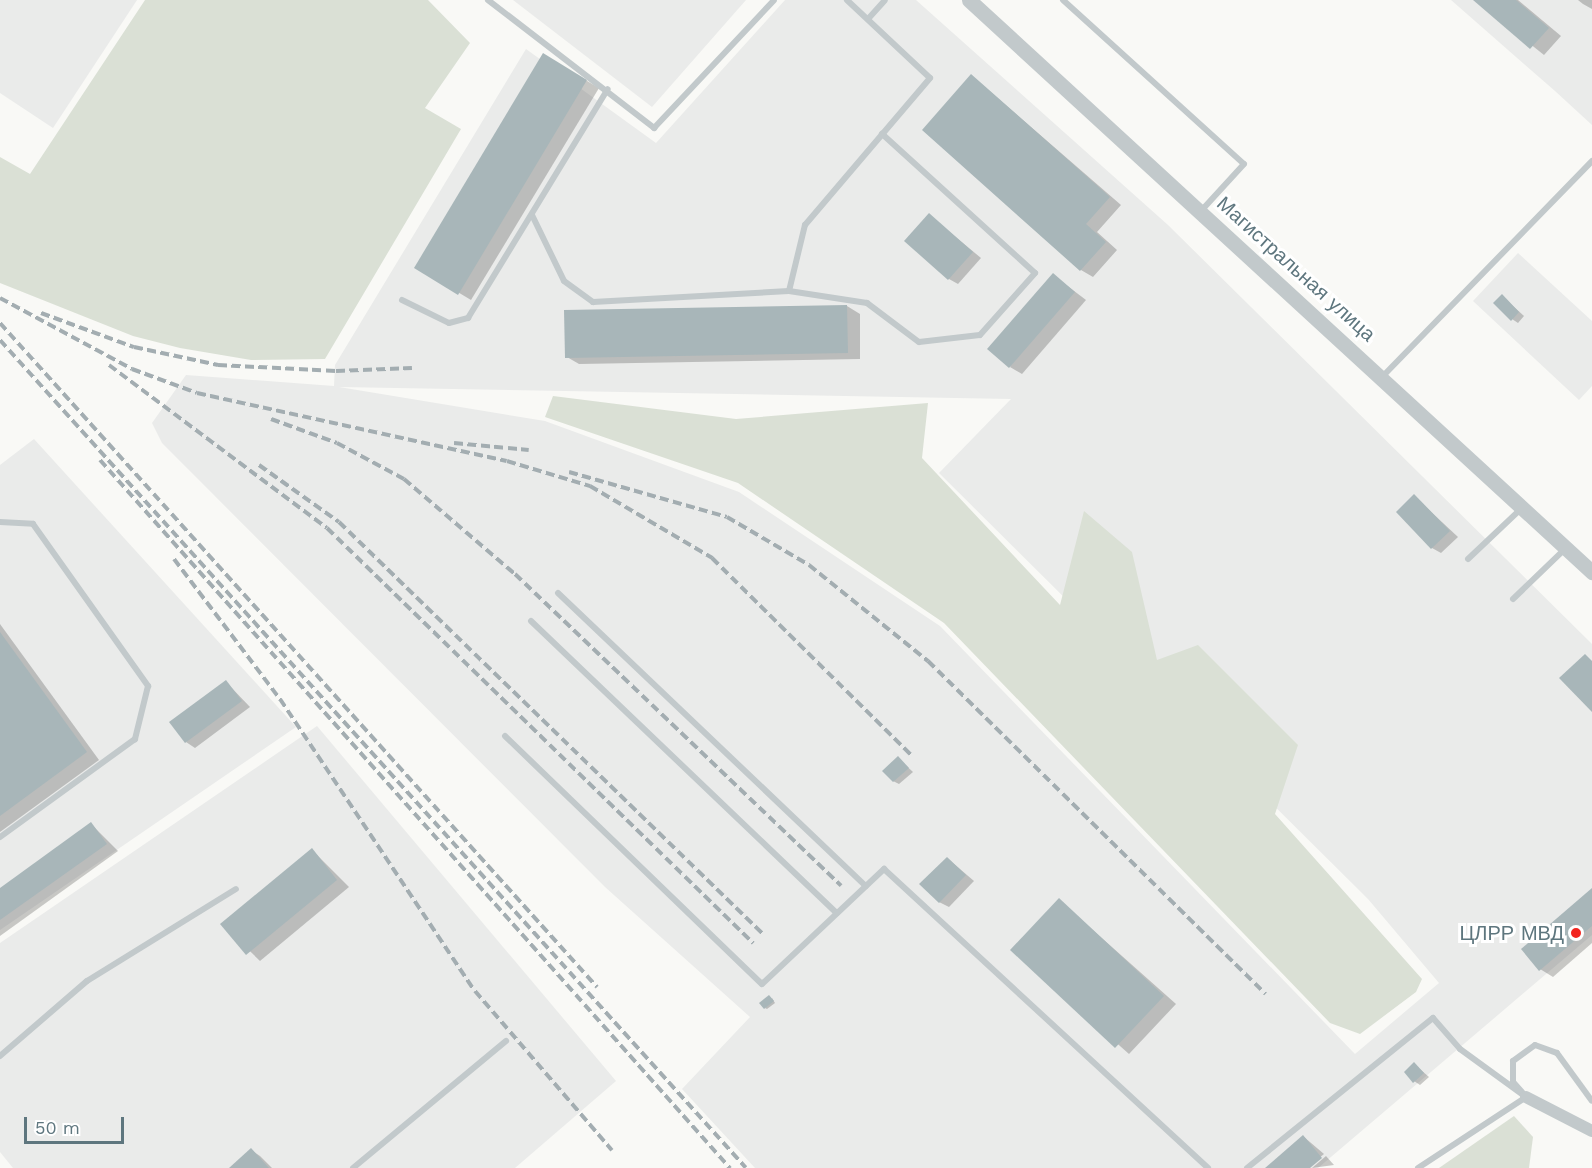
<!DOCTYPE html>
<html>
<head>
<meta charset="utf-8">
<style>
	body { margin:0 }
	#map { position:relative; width:1592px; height:1168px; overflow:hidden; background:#f9f9f6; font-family:"Work Sans",sans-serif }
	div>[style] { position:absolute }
	.built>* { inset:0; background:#eaebea }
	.green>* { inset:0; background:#dae0d5 }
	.shadow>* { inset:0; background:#0003 }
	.building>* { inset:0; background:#a8b6b9 }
	.service>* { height:6px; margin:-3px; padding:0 3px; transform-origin:3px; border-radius:3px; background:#c2c9cb }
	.minor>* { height:12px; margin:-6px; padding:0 6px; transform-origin:6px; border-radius:6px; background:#c2c9cb }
	.tertiary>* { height:15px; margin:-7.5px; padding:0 7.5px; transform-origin:7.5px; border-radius:7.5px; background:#c2c9cb }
	.rail>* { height:4px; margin-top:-2px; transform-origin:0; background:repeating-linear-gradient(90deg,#a3adb1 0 9px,transparent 0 13.5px) }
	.dots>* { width:16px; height:16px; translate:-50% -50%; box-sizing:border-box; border:3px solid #fff; border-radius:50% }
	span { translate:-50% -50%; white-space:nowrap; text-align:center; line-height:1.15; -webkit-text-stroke:6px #fff; paint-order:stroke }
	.street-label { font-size:20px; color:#5e767e }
	.poi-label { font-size:20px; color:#5e767e }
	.right { translate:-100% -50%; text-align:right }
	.scale { position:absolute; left:24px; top:1117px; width:100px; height:27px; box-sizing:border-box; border:3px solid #5e767e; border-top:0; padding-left:8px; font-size:18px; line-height:21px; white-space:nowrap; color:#5e767e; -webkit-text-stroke:4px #fff; paint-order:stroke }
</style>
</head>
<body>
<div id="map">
	<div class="built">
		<div style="clip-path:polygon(0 0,137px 0,53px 128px,0 93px)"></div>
		<div style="clip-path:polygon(513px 0,746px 0,652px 107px)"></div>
		<div style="clip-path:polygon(evenodd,785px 0,916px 0,1168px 225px,1592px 644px,1592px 935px,1318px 1168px,755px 1168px,682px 1089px,750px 1017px,605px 887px,162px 443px,152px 423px,186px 375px,334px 386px,335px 365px,526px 49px,656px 143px,785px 0,339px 387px,1011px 399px,939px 473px,1368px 899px,1439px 983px,1355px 1054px,940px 626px,739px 492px,545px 421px,339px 387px)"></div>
		<div style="clip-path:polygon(1451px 0,1592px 0,1592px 125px,1555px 91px)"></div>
		<div style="clip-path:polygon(1518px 253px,1592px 321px,1592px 386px,1579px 400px,1473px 301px)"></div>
		<div style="clip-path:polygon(34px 439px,296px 727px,0 930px,0 465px)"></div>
		<div style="clip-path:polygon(317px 726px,616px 1081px,515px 1168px,13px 1168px,0 1152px,0 943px)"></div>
	</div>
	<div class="green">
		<div style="clip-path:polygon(145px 0,428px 0,470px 43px,425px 108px,461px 129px,325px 359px,251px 360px,180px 348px,133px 336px,0 283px,0 157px,30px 174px)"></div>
		<div style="clip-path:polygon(553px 396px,736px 419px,928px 403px,922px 458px,1060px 605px,1084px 511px,1132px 552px,1157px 660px,1198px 645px,1298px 745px,1275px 814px,1422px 979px,1416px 992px,1360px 1034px,1330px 1023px,944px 623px,738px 483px,545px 417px)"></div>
		<div style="clip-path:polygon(1514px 1116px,1533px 1137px,1529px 1168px,1439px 1168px)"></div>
	</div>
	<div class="shadow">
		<div style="clip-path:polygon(1475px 0,1518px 0,1561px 36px,1544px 55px)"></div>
		<div style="clip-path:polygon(1578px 0,1592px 0,1592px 9px,1583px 4px)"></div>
		<div style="clip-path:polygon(543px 55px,599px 88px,471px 300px,416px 267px)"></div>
		<div style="clip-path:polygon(972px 76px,1121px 205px,1097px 232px,1117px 250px,1093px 277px,1081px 270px)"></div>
		<div style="clip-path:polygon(929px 215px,981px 258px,958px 284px,949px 279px)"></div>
		<div style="clip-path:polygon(1053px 275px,1086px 300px,1022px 374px,1010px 367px)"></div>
		<div style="clip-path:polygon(1502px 296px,1524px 316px,1518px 323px,1512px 319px)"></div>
		<div style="clip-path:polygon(847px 306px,860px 314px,860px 359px,579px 364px,567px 357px,566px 312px)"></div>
		<div style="clip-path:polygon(1414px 496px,1458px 537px,1441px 553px,1432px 548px)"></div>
		<div style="clip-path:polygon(0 624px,99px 760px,0 832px)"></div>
		<div style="clip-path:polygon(226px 682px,250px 707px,195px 748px,186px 742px)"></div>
		<div style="clip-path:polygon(898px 758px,913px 772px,899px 784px,893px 781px)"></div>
		<div style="clip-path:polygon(91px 824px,118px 851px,0 936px,0 890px)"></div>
		<div style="clip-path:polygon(312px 850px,349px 887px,260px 961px,222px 924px)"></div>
		<div style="clip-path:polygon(947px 858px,974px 881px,949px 907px,939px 902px)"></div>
		<div style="clip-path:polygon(1592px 890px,1592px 943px,1553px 977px,1540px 969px)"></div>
		<div style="clip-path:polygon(1059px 900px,1176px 1004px,1129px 1054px,1012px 950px)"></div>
		<div style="clip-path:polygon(772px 998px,775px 1003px,767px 1009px,765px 1008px)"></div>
		<div style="clip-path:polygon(1414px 1064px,1429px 1077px,1420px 1085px,1414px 1081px)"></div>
		<div style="clip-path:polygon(1304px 1137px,1324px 1154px,1307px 1168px,1267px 1168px)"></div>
		<div style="clip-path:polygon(251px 1150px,260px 1156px,272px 1168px,232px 1168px)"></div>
		<div style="clip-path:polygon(1326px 1156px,1334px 1165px,1312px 1168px)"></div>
	</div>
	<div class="building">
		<div style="clip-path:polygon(1473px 0,1516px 0,1549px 28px,1530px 49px)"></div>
		<div style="clip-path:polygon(543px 53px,587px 80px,458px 295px,414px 268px)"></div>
		<div style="clip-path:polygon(971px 74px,1110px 197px,1086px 224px,1106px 242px,1080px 271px,922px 130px)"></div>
		<div style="clip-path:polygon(929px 213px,973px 252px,948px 280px,904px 241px)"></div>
		<div style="clip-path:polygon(1053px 273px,1075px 292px,1009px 368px,987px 349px)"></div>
		<div style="clip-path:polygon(1502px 294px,1519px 312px,1511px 321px,1493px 303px)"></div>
		<div style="clip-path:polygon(847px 305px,848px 353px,565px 358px,564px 310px)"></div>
		<div style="clip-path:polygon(1414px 494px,1450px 531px,1431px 549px,1396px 512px)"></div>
		<div style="clip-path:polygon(0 632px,87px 752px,0 816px)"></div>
		<div style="clip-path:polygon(1585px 654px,1592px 661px,1592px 712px,1559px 678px)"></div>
		<div style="clip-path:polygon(226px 680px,242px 701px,185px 743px,169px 722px)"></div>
		<div style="clip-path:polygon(898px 756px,909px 768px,893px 782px,882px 771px)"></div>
		<div style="clip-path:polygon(91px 822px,107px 844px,0 920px,0 888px)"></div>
		<div style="clip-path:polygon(312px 848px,337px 880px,246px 955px,220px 924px)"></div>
		<div style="clip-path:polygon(947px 857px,966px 875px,939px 903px,919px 884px)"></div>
		<div style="clip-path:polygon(1592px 888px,1592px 926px,1539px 971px,1521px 949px)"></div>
		<div style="clip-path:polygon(1059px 898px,1164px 996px,1115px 1048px,1010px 950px)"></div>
		<div style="clip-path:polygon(769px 995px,774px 1001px,764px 1009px,759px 1003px)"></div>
		<div style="clip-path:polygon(1414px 1062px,1424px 1073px,1413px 1083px,1404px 1072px)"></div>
		<div style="clip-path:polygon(1303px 1135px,1322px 1158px,1310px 1168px,1265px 1168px)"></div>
		<div style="clip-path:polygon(251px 1148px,269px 1168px,229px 1168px)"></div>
	</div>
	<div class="service">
		<div style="left:488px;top:0;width:210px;rotate:37.6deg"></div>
		<div style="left:654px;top:128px;width:175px;rotate:-46.8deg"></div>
		<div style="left:1063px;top:0;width:244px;rotate:42.2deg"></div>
		<div style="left:1244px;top:164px;width:64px;rotate:132.5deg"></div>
		<div style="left:868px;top:19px;width:25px;rotate:-48deg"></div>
		<div style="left:532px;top:215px;width:73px;rotate:64.1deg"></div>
		<div style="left:564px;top:281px;width:36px;rotate:36deg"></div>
		<div style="left:593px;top:302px;width:196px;rotate:-3.2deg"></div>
		<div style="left:789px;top:291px;width:79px;rotate:8.7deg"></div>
		<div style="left:867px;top:303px;width:65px;rotate:36.9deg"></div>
		<div style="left:919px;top:342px;width:61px;rotate:-6.5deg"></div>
		<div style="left:980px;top:335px;width:83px;rotate:-48.4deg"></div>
		<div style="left:1035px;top:273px;width:207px;rotate:-137.7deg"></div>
		<div style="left:789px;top:291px;width:68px;rotate:-76.4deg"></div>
		<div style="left:805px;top:225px;width:193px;rotate:-49.6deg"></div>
		<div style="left:930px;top:78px;width:114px;rotate:-136.8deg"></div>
		<div style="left:402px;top:300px;width:52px;rotate:26.1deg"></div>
		<div style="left:449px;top:323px;width:20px;rotate:-15deg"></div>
		<div style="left:468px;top:318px;width:268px;rotate:-58.6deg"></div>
		<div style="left:1383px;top:376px;width:300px;rotate:-45.8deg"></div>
		<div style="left:0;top:522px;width:33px;rotate:3deg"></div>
		<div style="left:33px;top:524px;width:199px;rotate:54.6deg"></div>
		<div style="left:148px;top:686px;width:55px;rotate:103.8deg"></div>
		<div style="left:135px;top:739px;width:167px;rotate:144deg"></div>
		<div style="left:1468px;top:559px;width:74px;rotate:-43.4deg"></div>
		<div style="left:558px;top:593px;width:425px;rotate:43.6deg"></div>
		<div style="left:1513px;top:599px;width:74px;rotate:-43.9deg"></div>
		<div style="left:531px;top:621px;width:423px;rotate:43.7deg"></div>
		<div style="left:505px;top:736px;width:357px;rotate:44deg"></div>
		<div style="left:762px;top:984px;width:168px;rotate:-43.3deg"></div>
		<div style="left:884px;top:869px;width:441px;rotate:42.7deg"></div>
		<div style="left:0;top:1056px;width:115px;rotate:-40.8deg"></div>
		<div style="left:87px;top:981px;width:175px;rotate:-31.7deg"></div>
		<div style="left:1522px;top:1092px;width:13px;rotate:-132deg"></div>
		<div style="left:1513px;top:1082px;width:21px;rotate:-90deg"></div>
		<div style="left:1513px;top:1061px;width:27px;rotate:-36deg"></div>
		<div style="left:1535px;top:1045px;width:23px;rotate:20deg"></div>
		<div style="left:1557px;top:1053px;width:59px;rotate:53.9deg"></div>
		<div style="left:353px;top:1168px;width:199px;rotate:-39.7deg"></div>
		<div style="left:1247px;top:1168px;width:239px;rotate:-38.9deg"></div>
		<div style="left:1433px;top:1018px;width:41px;rotate:48.9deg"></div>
		<div style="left:1460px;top:1049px;width:82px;rotate:36deg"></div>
		<div style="left:1418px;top:1168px;width:129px;rotate:-33.3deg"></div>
	</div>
	<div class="minor">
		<div style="left:1526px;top:1097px;width:74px;rotate:27.3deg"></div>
	</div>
	<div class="tertiary">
		<div style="left:969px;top:0;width:846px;rotate:42.56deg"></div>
	</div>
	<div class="rail">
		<div style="left:0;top:298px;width:150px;rotate:28.3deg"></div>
		<div style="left:132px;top:369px;width:69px;rotate:20.3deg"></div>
		<div style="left:197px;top:393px;width:317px;rotate:12.4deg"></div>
		<div style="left:507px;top:461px;width:87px;rotate:16.8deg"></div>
		<div style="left:590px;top:486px;width:142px;rotate:30.5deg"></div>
		<div style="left:712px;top:558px;width:280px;rotate:44.7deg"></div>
		<div style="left:41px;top:313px;width:99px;rotate:20.1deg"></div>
		<div style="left:134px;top:347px;width:86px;rotate:12.1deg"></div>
		<div style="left:218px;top:365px;width:118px;rotate:2.9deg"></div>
		<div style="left:336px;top:371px;width:76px;rotate:-2.3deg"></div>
		<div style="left:0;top:323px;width:893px;rotate:48.04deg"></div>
		<div style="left:0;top:340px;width:1114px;rotate:47.98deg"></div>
		<div style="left:109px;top:365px;width:272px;rotate:36.8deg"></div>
		<div style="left:327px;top:528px;width:595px;rotate:44.25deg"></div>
		<div style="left:271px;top:419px;width:70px;rotate:20deg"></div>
		<div style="left:337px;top:443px;width:76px;rotate:28.2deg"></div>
		<div style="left:404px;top:479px;width:146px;rotate:40.6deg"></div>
		<div style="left:515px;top:574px;width:451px;rotate:43.7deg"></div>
		<div style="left:454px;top:443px;width:75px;rotate:5.3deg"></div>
		<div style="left:100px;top:460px;width:948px;rotate:48.34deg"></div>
		<div style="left:259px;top:465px;width:98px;rotate:35.5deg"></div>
		<div style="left:339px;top:522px;width:591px;rotate:44.18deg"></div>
		<div style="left:569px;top:472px;width:164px;rotate:15.9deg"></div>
		<div style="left:727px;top:517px;width:95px;rotate:30.3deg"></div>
		<div style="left:809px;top:565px;width:153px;rotate:38.9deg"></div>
		<div style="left:928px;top:661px;width:474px;rotate:44.6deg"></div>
		<div style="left:174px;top:559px;width:176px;rotate:52.9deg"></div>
		<div style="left:280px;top:699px;width:351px;rotate:56.3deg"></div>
		<div style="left:475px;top:991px;width:210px;rotate:49.3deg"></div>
	</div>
	<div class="dots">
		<div style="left:1576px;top:933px;background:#f2241e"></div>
	</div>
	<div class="street-label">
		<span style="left:1296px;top:269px;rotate:42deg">Магистральная улица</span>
	</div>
	<div class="poi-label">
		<span class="right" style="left:1564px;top:933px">ЦЛРР МВД</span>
	</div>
	<div class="scale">50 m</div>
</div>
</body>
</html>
